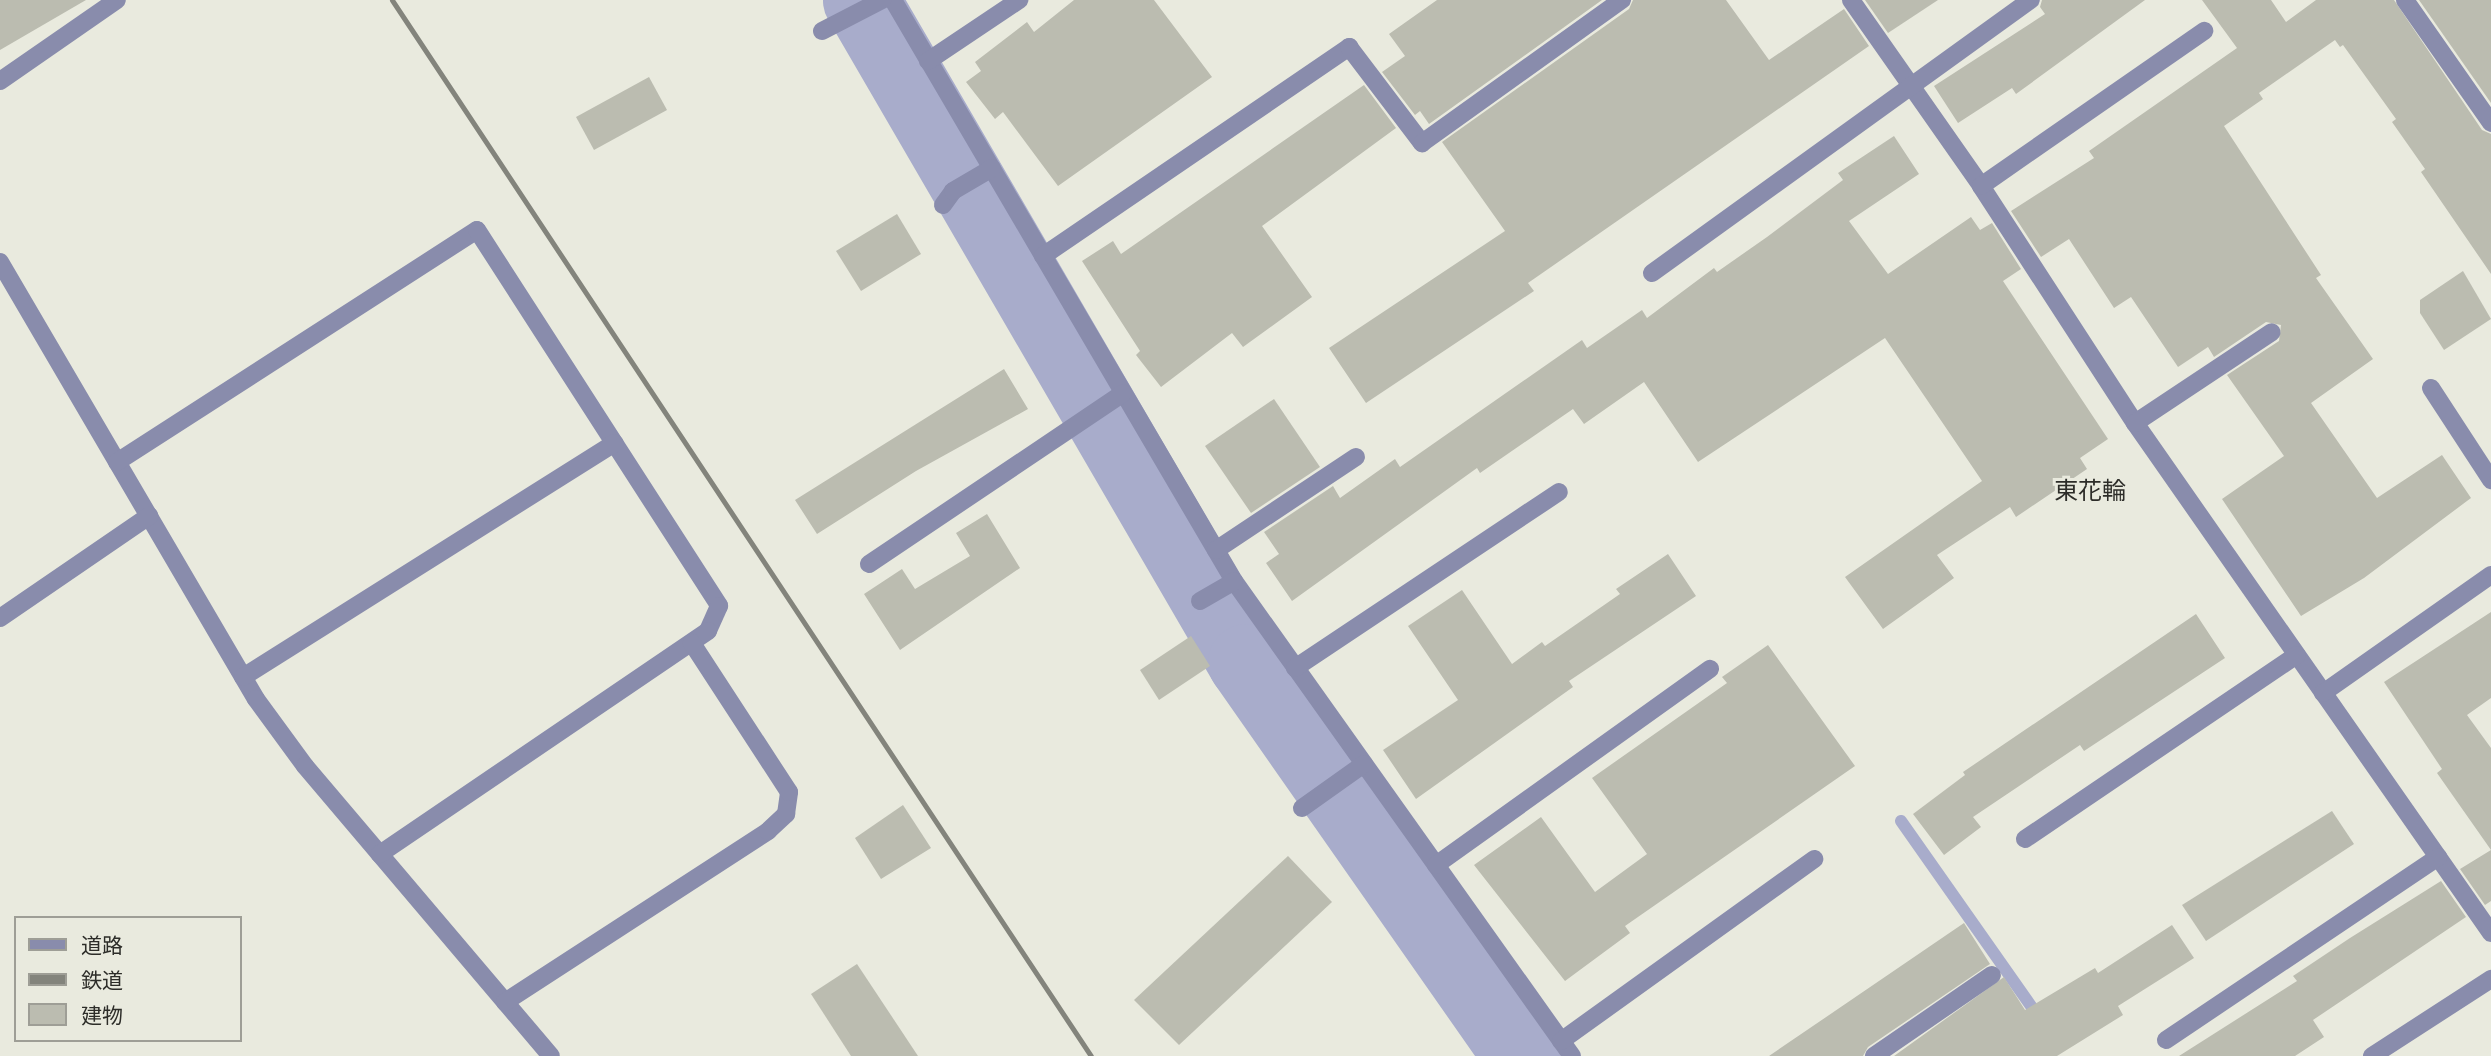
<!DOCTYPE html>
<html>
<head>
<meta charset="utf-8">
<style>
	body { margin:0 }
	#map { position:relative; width:2491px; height:1056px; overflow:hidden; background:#e9eade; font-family:Jost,"Noto Sans JP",sans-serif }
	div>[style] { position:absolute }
	.stream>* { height:12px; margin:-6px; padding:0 6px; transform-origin:6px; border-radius:6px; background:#a8accb }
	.river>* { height:77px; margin:-38.5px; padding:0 38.5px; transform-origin:38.5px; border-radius:38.5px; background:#a8accb }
	.building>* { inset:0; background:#bbbcb0 }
	.minor>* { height:18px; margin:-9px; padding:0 9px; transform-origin:9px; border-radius:9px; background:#898cac }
	.rail>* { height:5px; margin:-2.5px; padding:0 2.5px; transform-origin:2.5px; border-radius:2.5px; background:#83847c }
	span { translate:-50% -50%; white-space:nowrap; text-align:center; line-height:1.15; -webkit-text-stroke:6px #e9eade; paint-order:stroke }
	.quarter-label { font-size:24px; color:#2d2d29 }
	.legend { position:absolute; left:14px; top:916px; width:228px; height:126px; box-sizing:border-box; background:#e9eade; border:2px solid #9e9e96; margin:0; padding:9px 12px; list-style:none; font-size:21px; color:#2d2d29 }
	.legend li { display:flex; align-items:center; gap:14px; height:35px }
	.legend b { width:35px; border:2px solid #9e9e96 }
</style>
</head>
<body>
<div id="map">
	<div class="stream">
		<div style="left:1901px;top:821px;width:242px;rotate:54.9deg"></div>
	</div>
	<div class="river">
		<div style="left:861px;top:0;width:766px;rotate:59.82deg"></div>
		<div style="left:1246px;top:662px;width:481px;rotate:55deg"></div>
	</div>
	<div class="building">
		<div style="clip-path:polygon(0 0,86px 0,0 50px)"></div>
		<div style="clip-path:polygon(1074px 0,1154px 0,1212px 77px,1058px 186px,1003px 112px,995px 119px,966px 82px,981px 71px,975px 62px,1027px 22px,1034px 32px)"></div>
		<div style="clip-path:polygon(1437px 0,1602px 0,1429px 124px,1420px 111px,1415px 115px,1382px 72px,1405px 56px,1389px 34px)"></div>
		<div style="clip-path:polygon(1633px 0,1726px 0,1769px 60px,1844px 9px,1869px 46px,1528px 283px,1534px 291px,1366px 403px,1329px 348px,1505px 231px,1442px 142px,1629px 9px)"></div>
		<div style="clip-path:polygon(1865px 0,1938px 0,1888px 33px)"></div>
		<div style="clip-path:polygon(2042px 0,2145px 0,2016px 94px,2012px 88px,1958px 123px,1934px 86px,2045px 14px,2040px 7px)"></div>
		<div style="clip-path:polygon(2202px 0,2271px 0,2286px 22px,2316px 0,2394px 0,2482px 130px,2491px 134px,2491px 274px,2421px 172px,2425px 169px,2392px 122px,2396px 119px,2343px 45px,2340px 47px,2335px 40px,2259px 93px,2263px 99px,2224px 126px,2321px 275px,2316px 278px,2373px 359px,2311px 403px,2377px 498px,2442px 455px,2471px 498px,2364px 578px,2301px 616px,2222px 499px,2284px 456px,2227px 375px,2279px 341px,2281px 325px,2266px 322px,2214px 357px,2208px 347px,2178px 367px,2131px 297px,2114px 308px,2069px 239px,2041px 257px,2011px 211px,2094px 158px,2089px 151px,2237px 48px)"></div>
		<div style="clip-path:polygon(2419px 0,2491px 0,2491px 103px)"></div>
		<div style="clip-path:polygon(649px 77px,667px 110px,594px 150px,576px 117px)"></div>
		<div style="clip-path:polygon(1364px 85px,1396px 128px,1262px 226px,1312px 297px,1243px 347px,1232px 333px,1161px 387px,1136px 355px,1140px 351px,1082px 261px,1113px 241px,1121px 254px)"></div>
		<div style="clip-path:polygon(1894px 136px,1919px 174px,1849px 221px,1888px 274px,1971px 217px,1980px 230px,1992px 223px,2021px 269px,2003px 281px,2108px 439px,2080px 458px,2087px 469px,2016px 517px,2010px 507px,1937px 555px,1954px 578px,1883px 629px,1845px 577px,1982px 481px,1885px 338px,1698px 462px,1644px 382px,1584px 424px,1573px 409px,1480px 473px,1477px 468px,1292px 601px,1266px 563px,1279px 554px,1264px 532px,1333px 486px,1340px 498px,1395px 459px,1400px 467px,1582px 340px,1587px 348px,1642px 310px,1647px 318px,1714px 268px,1717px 272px,1767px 237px,1843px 180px,1838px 173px)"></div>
		<div style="clip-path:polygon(897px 214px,921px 254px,861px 291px,836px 251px)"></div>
		<div style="clip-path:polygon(2463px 271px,2491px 319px,2444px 350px,2420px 313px,2420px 300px)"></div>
		<div style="clip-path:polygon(1004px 369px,1028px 409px,916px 471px,817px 534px,795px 500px)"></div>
		<div style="clip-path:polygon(1274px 399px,1320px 467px,1251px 513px,1205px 446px)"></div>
		<div style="clip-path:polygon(987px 514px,1020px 568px,900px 650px,864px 594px,902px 569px,915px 589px,970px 556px,956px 533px)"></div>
		<div style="clip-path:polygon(1668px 554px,1696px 596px,1569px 681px,1573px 687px,1416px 799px,1383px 750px,1458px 700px,1408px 626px,1462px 590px,1512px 664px,1542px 642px,1545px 646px,1620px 594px,1616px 589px)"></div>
		<div style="clip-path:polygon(2491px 612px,2491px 698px,2467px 715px,2491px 748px,2491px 901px,2485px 905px,2460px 869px,2491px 850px,2437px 773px,2442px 769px,2384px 682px)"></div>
		<div style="clip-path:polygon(2196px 614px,2225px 658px,2084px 751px,2080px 745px,1973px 817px,1981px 827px,1944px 855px,1913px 814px,1965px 775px,1963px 772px)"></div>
		<div style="clip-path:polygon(1191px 636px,1210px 666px,1159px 700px,1140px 670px)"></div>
		<div style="clip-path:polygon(1768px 645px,1855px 766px,1625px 926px,1630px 933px,1565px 981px,1474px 865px,1541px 817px,1595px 892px,1647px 854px,1592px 778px,1727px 683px,1722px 677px)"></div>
		<div style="clip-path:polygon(903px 805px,931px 848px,881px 879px,855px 838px)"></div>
		<div style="clip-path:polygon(2332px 811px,2354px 844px,2206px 941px,2182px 905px)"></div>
		<div style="clip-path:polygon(1288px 856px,1332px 902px,1179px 1045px,1134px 1000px)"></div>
		<div style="clip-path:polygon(2441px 881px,2466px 917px,2313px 1020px,2324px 1037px,2295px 1056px,2179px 1056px,2297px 981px,2293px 976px,2350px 938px)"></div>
		<div style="clip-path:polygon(1964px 923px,1990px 964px,1868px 1047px,1863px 1056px,1769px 1056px)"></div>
		<div style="clip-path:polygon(2172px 925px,2194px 958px,2118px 1006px,2123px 1015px,2057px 1056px,1894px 1056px,2004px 977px,2025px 1010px,2095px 968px,2098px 973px)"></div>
		<div style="clip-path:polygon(857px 964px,918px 1056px,851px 1056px,811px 994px)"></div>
	</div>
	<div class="minor">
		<div style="left:893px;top:0;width:674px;rotate:59.59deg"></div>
		<div style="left:1234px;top:581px;width:583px;rotate:54.57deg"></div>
		<div style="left:1851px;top:0;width:227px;rotate:55deg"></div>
		<div style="left:1981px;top:186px;width:283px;rotate:57deg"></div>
		<div style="left:2135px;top:423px;width:622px;rotate:55.08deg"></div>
		<div style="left:2405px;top:0;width:150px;rotate:55deg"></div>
		<div style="left:822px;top:31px;width:68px;rotate:-27.3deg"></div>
		<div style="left:928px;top:61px;width:110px;rotate:-33.8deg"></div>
		<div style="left:0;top:81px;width:142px;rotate:-34.7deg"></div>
		<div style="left:1981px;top:186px;width:272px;rotate:-34.8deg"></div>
		<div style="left:943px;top:205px;width:17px;rotate:-54deg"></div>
		<div style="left:953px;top:191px;width:45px;rotate:-30.5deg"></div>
		<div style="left:1043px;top:256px;width:371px;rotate:-34.3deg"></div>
		<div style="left:1349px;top:47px;width:121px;rotate:52.8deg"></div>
		<div style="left:1422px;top:143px;width:246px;rotate:-35.6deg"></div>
		<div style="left:0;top:262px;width:506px;rotate:59.64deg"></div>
		<div style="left:256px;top:699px;width:83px;rotate:53.8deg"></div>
		<div style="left:305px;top:766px;width:380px;rotate:49.7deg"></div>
		<div style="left:1652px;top:273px;width:467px;rotate:-35.8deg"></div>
		<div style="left:2431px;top:388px;width:110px;rotate:56.9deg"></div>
		<div style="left:2135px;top:423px;width:164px;rotate:-33.6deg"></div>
		<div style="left:117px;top:462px;width:428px;rotate:-32.8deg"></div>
		<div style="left:477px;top:230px;width:447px;rotate:57.2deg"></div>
		<div style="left:719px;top:606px;width:27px;rotate:114deg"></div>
		<div style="left:708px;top:631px;width:397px;rotate:145.8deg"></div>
		<div style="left:1216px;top:550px;width:168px;rotate:-33.6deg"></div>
		<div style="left:869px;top:564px;width:306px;rotate:-33.9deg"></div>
		<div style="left:1200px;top:601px;width:39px;rotate:-30deg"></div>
		<div style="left:0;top:618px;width:181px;rotate:-34.4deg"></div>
		<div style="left:1295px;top:668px;width:317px;rotate:-33.7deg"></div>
		<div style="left:243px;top:677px;width:439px;rotate:-32.2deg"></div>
		<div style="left:2323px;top:693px;width:205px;rotate:-35.1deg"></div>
		<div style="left:1302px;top:808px;width:76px;rotate:-35.4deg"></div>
		<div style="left:2025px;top:839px;width:328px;rotate:-34.1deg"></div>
		<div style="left:1436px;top:865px;width:337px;rotate:-35.6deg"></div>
		<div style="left:505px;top:1002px;width:314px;rotate:-33deg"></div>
		<div style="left:768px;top:831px;width:25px;rotate:-43deg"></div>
		<div style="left:786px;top:814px;width:22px;rotate:-82deg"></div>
		<div style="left:789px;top:792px;width:178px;rotate:-123.1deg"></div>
		<div style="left:2166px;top:1040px;width:328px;rotate:-33.9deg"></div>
		<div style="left:1561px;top:1041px;width:312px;rotate:-35.7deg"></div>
		<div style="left:1874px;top:1056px;width:143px;rotate:-34.5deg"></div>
		<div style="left:2372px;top:1056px;width:142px;rotate:-32.9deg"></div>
	</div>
	<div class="rail">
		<div style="left:392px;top:0;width:1266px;rotate:56.5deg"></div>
	</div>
	<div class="quarter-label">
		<span style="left:2090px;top:491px">東花輪</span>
	</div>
	<ul class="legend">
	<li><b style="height:9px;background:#898cac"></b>道路</li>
	<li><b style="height:9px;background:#83847c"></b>鉄道</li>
	<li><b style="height:19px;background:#bbbcb0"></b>建物</li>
	</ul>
</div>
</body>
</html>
